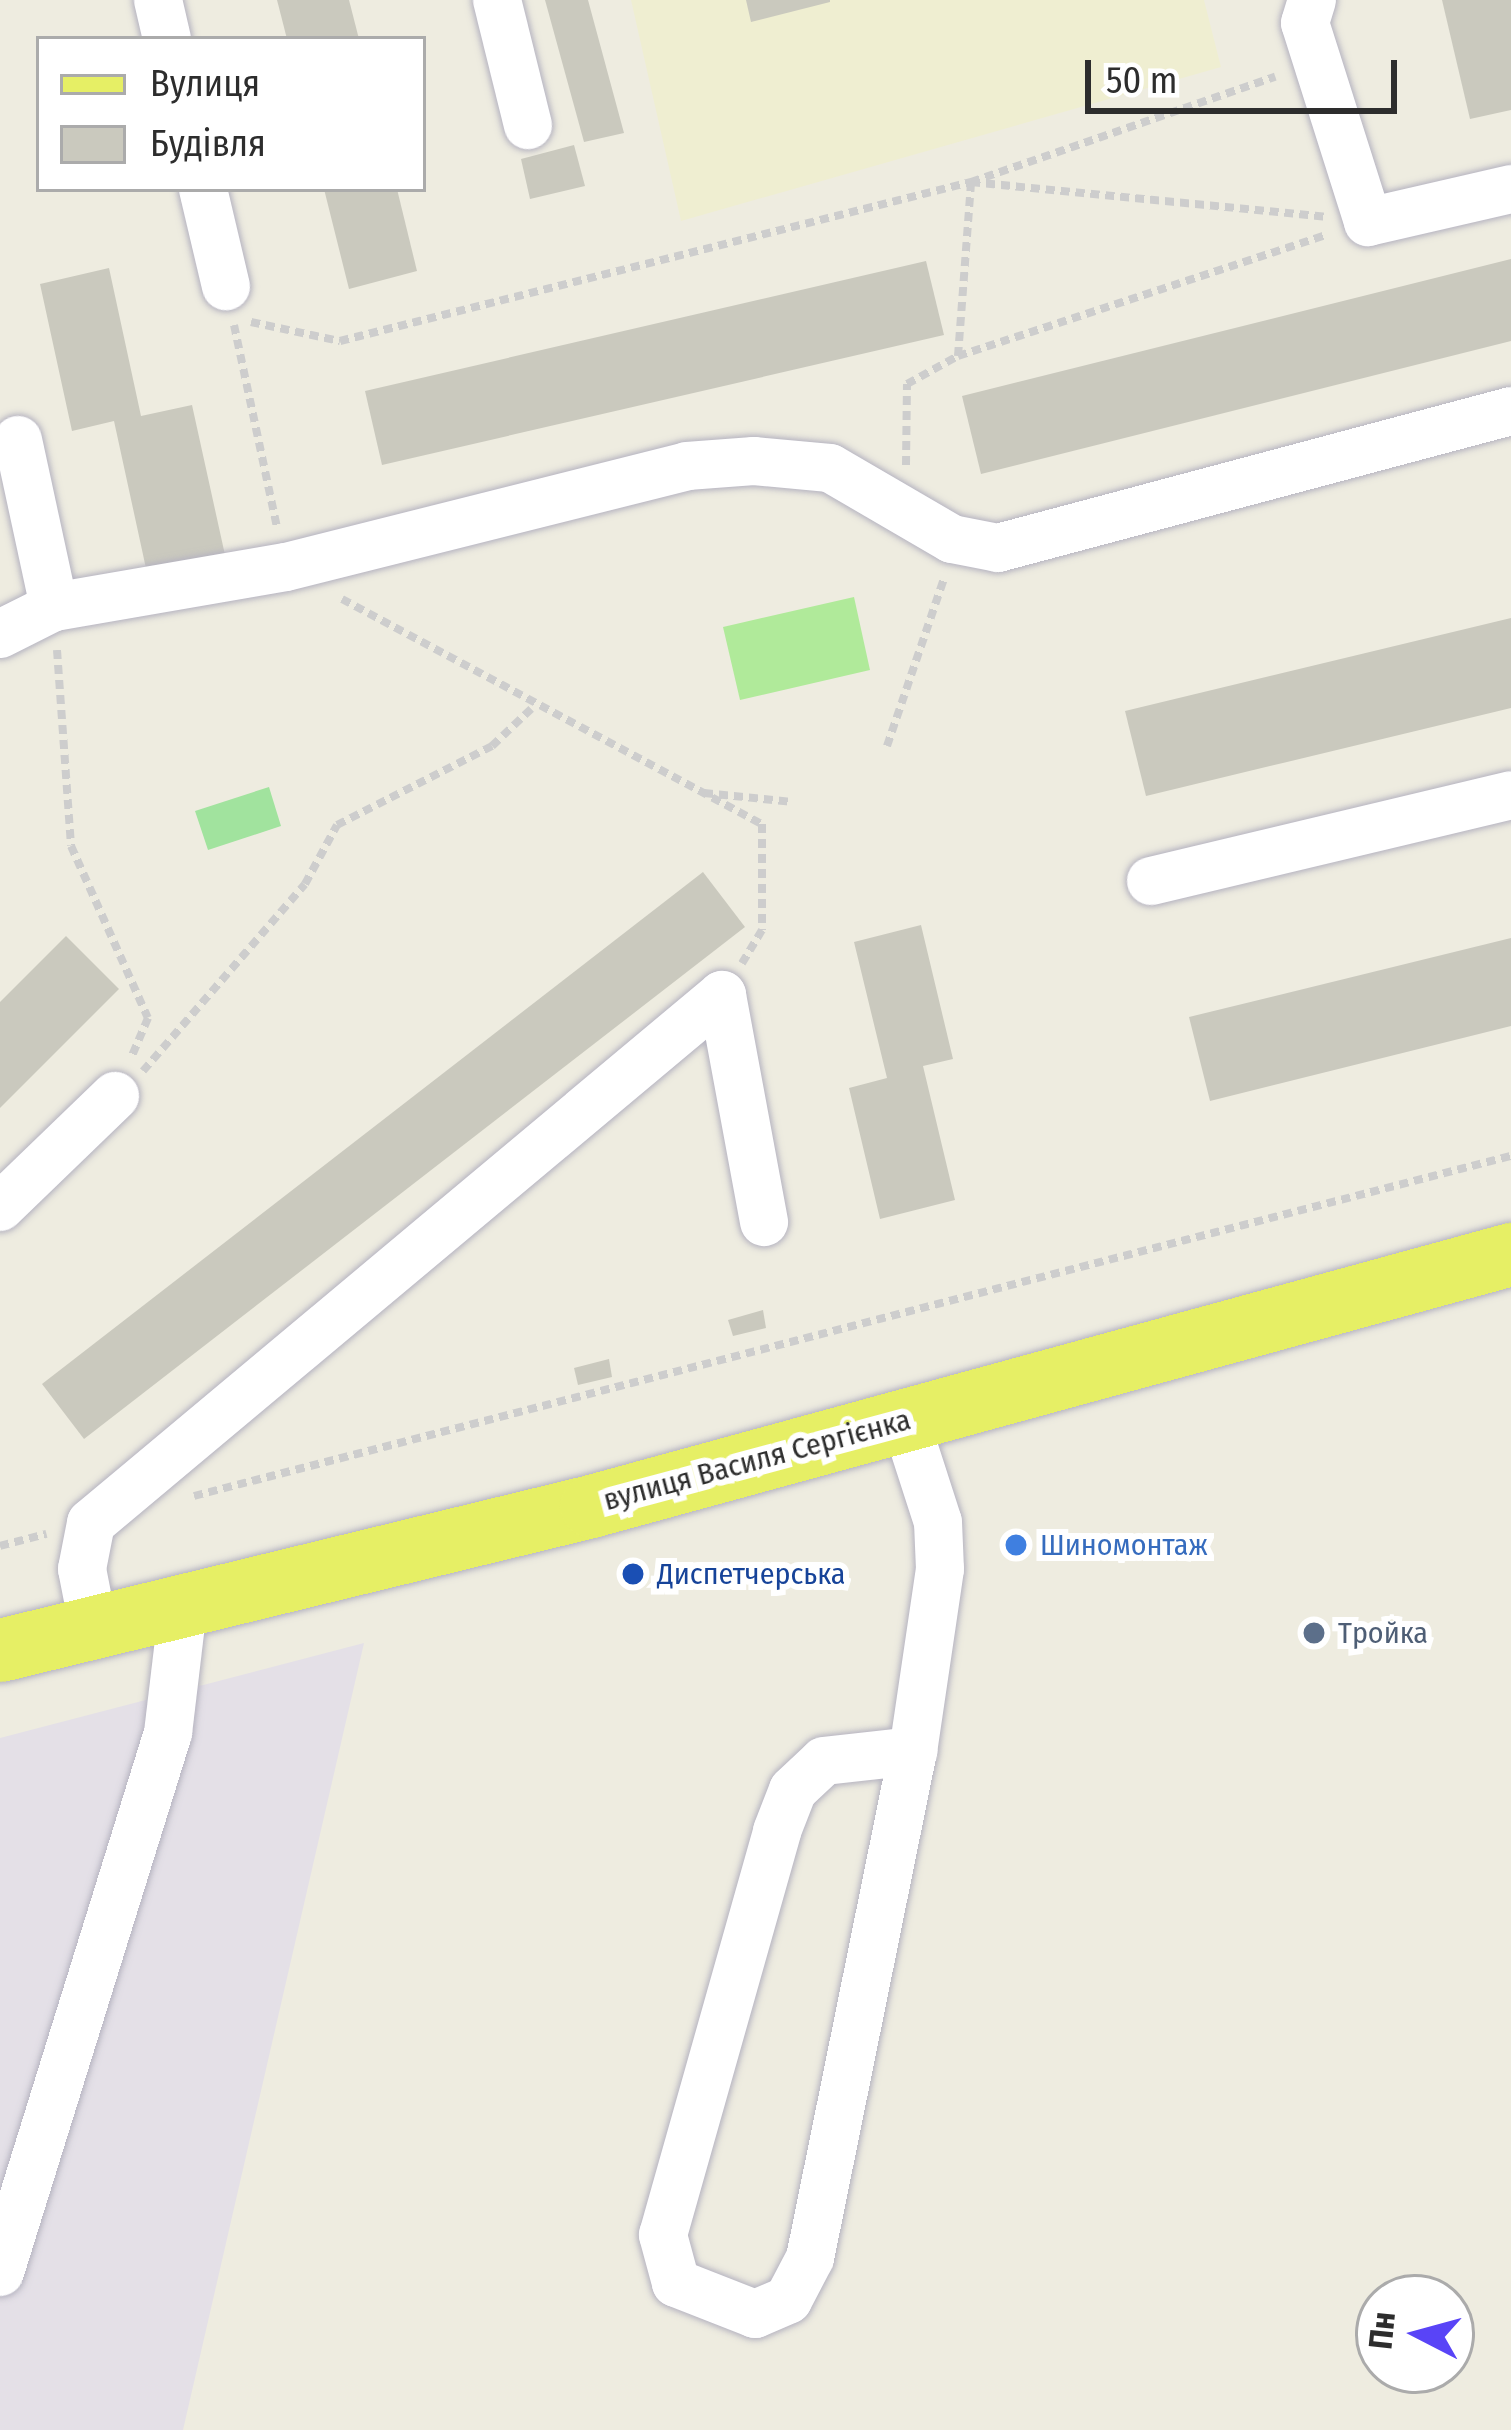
<!DOCTYPE html>
<html>
<head>
<meta charset="utf-8">
<style>
	body { margin:0 }
	#map { position:relative; width:1511px; height:2430px; overflow:hidden; background:#eeece0; font-family:"Fira Sans Condensed",sans-serif }
	div>[style] { position:absolute }
	.industrial>* { inset:0; background:#e4e0e7 }
	.education>* { inset:0; background:#efeed1 }
	.green>* { inset:0; background:#a1e39e }
	.pitch>* { inset:0; background:#b0ea9a }
	.building>* { inset:0; background:#cac9be }
	.path>* { height:8px; margin-top:-4px; transform-origin:0; background:repeating-linear-gradient(90deg,#cdcdcd 0 9px,transparent 0 15px) }
	.roads { filter:drop-shadow(0 0 3px #b5b3c0) drop-shadow(0 0 3px #b5b3c0) }
	.minor>* { height:48px; margin:-24px; padding:0 24px; transform-origin:24px; border-radius:24px; background:#fff }
	.major>* { height:63px; margin:-31.5px; padding:0 31.5px; transform-origin:31.5px; border-radius:31.5px; background:#e6ef65 }
	.dots>* { width:33px; height:33px; translate:-50% -50%; box-sizing:border-box; border:6px solid #fff; border-radius:50% }
	span { translate:-50% -50%; white-space:nowrap; text-align:center; line-height:1.15; -webkit-text-stroke:12px #fff; paint-order:stroke }
	.street-label { font-size:30px; color:#2d2d2d }
	.shop-label { font-size:30px; color:#366cbe }
	.left { translate:0 -50%; text-align:left }
	.transit-label { font-size:30px; color:#164399 }
	.service-label { font-size:30px; color:#4e5e75 }
	.legend { position:absolute; left:36px; top:36px; width:390px; height:156px; box-sizing:border-box; background:#fff; border:3px solid #ababab; margin:0; padding:15px 21px; list-style:none; font-size:36px; color:#2d2d2d }
	.legend li { display:flex; align-items:center; gap:24px; height:60px }
	.legend b { width:60px; border:3px solid #ababab }
	.north { position:absolute; left:1355px; top:2274px; width:120px; height:120px; box-sizing:border-box; background:#fff; border:3px solid #ababab; border-radius:50%; rotate:276deg; font-size:33px; font-weight:700; line-height:48px; text-align:center; color:#2d2d2d }
	.north::after { content:''; display:block; margin:auto; width:42px; height:54px; background:#5944f7; clip-path:polygon(50% 0,100% 100%,50% 72%,0 100%) }
	.scale { position:absolute; left:1085px; top:60px; width:312px; height:54px; box-sizing:border-box; border:6px solid #2d2d2d; border-top:0; padding-left:15px; font-size:36px; line-height:42px; white-space:nowrap; color:#2d2d2d; -webkit-text-stroke:9px #fff; paint-order:stroke }
</style>
</head>
<body>
<div id="map">
	<div class="industrial">
		<div style="clip-path:polygon(364px 1643px,183px 2430px,0 2430px,0 1738px)"></div>
	</div>
	<div class="education">
		<div style="clip-path:polygon(631px 0,1204px 0,1221px 67px,681px 221px)"></div>
	</div>
	<div class="green">
		<div style="clip-path:polygon(269px 787px,281px 826px,208px 850px,195px 811px)"></div>
	</div>
	<div class="pitch">
		<div style="clip-path:polygon(854px 597px,870px 670px,740px 700px,723px 627px)"></div>
	</div>
	<div class="building">
		<div style="clip-path:polygon(277px 0,349px 0,359px 39px,287px 39px)"></div>
		<div style="clip-path:polygon(545px 0,588px 0,624px 133px,584px 142px)"></div>
		<div style="clip-path:polygon(746px 0,830px 0,830px 2px,751px 22px)"></div>
		<div style="clip-path:polygon(1442px 0,1511px 0,1511px 110px,1470px 119px)"></div>
		<div style="clip-path:polygon(574px 145px,585px 186px,530px 199px,521px 159px)"></div>
		<div style="clip-path:polygon(324px 189px,397px 189px,417px 271px,349px 289px)"></div>
		<div style="clip-path:polygon(1511px 259px,1511px 341px,981px 474px,962px 396px)"></div>
		<div style="clip-path:polygon(926px 261px,944px 335px,382px 465px,365px 391px)"></div>
		<div style="clip-path:polygon(109px 268px,141px 416px,192px 405px,225px 555px,147px 573px,114px 421px,72px 431px,40px 284px)"></div>
		<div style="clip-path:polygon(1511px 618px,1511px 708px,1146px 796px,1125px 711px)"></div>
		<div style="clip-path:polygon(703px 872px,745px 927px,84px 1439px,42px 1384px)"></div>
		<div style="clip-path:polygon(921px 925px,953px 1059px,923px 1066px,955px 1200px,880px 1219px,849px 1088px,887px 1078px,854px 942px)"></div>
		<div style="clip-path:polygon(66px 936px,119px 989px,0 1108px,0 1002px)"></div>
		<div style="clip-path:polygon(1511px 938px,1511px 1026px,1210px 1101px,1189px 1017px)"></div>
		<div style="clip-path:polygon(763px 1310px,766px 1328px,733px 1336px,728px 1320px)"></div>
		<div style="clip-path:polygon(609px 1359px,612px 1377px,578px 1385px,574px 1368px)"></div>
	</div>
	<div class="path">
		<div style="left:251px;top:322px;width:91px;rotate:12.1deg"></div>
		<div style="left:340px;top:341px;width:651px;rotate:-14.14deg"></div>
		<div style="left:971px;top:182px;width:322px;rotate:-19.1deg"></div>
		<div style="left:234px;top:325px;width:207px;rotate:78deg"></div>
		<div style="left:958px;top:356px;width:388px;rotate:-18.2deg"></div>
		<div style="left:906px;top:465px;width:81px;rotate:-89.3deg"></div>
		<div style="left:907px;top:384px;width:58px;rotate:-28.8deg"></div>
		<div style="left:958px;top:356px;width:174px;rotate:-85.7deg"></div>
		<div style="left:971px;top:182px;width:356px;rotate:5.6deg"></div>
		<div style="left:342px;top:599px;width:476px;rotate:28.2deg"></div>
		<div style="left:762px;top:824px;width:106px;rotate:90deg"></div>
		<div style="left:762px;top:930px;width:39px;rotate:121deg"></div>
		<div style="left:57px;top:650px;width:196px;rotate:85.9deg"></div>
		<div style="left:71px;top:846px;width:188px;rotate:65.9deg"></div>
		<div style="left:148px;top:1018px;width:43px;rotate:113deg"></div>
		<div style="left:887px;top:746px;width:176px;rotate:-71.2deg"></div>
		<div style="left:704px;top:793px;width:88px;rotate:5.8deg"></div>
		<div style="left:143px;top:1071px;width:247px;rotate:-49.1deg"></div>
		<div style="left:305px;top:884px;width:67px;rotate:-61.5deg"></div>
		<div style="left:337px;top:825px;width:174px;rotate:-27deg"></div>
		<div style="left:492px;top:746px;width:54px;rotate:-43.5deg"></div>
		<div style="left:194px;top:1496px;width:1360px;rotate:-14.48deg"></div>
		<div style="left:0;top:1546px;width:48px;rotate:-14.6deg"></div>
	</div>
	<div class="roads">
		<div class="minor">
			<div style="left:158px;top:0;width:40px;rotate:77deg"></div>
			<div style="left:497px;top:0;width:129px;rotate:76.1deg"></div>
			<div style="left:1312px;top:0;width:24px;rotate:107deg"></div>
			<div style="left:1305px;top:23px;width:209px;rotate:72.4deg"></div>
			<div style="left:1368px;top:222px;width:147px;rotate:-13deg"></div>
			<div style="left:203px;top:189px;width:100px;rotate:76.7deg"></div>
			<div style="left:18px;top:440px;width:171px;rotate:77.8deg"></div>
			<div style="left:54px;top:607px;width:235px;rotate:-9.8deg"></div>
			<div style="left:286px;top:567px;width:414px;rotate:-14.1deg"></div>
			<div style="left:687px;top:466px;width:67px;rotate:-4.3deg"></div>
			<div style="left:754px;top:461px;width:76px;rotate:5.3deg"></div>
			<div style="left:830px;top:468px;width:141px;rotate:30.2deg"></div>
			<div style="left:952px;top:539px;width:47px;rotate:11.1deg"></div>
			<div style="left:998px;top:548px;width:531px;rotate:-14.95deg"></div>
			<div style="left:0;top:634px;width:60px;rotate:-26.6deg"></div>
			<div style="left:1151px;top:881px;width:370px;rotate:-13.4deg"></div>
			<div style="left:0;top:1207px;width:160px;rotate:-44deg"></div>
			<div style="left:905px;top:1420px;width:107px;rotate:72.1deg"></div>
			<div style="left:938px;top:1522px;width:47px;rotate:87.6deg"></div>
			<div style="left:940px;top:1569px;width:184px;rotate:98.4deg"></div>
			<div style="left:913px;top:1751px;width:517px;rotate:101.48deg"></div>
			<div style="left:810px;top:2258px;width:47px;rotate:117.6deg"></div>
			<div style="left:788px;top:2300px;width:36px;rotate:157deg"></div>
			<div style="left:755px;top:2314px;width:85px;rotate:-158.6deg"></div>
			<div style="left:676px;top:2283px;width:50px;rotate:-105.2deg"></div>
			<div style="left:663px;top:2235px;width:420px;rotate:-74.2deg"></div>
			<div style="left:777px;top:1831px;width:44px;rotate:-68.7deg"></div>
			<div style="left:793px;top:1790px;width:42px;rotate:-43.1deg"></div>
			<div style="left:824px;top:1761px;width:90px;rotate:-6.4deg"></div>
			<div style="left:92px;top:1620px;width:52px;rotate:-101.1deg"></div>
			<div style="left:82px;top:1569px;width:47px;rotate:-78.9deg"></div>
			<div style="left:91px;top:1523px;width:823px;rotate:-39.92deg"></div>
			<div style="left:722px;top:995px;width:231px;rotate:79.5deg"></div>
			<div style="left:0;top:2272px;width:565px;rotate:-72.69deg"></div>
			<div style="left:168px;top:1733px;width:135px;rotate:-83.2deg"></div>
		</div>
		<div class="major">
			<div style="left:0;top:1650px;width:608px;rotate:-13.69deg"></div>
			<div style="left:591px;top:1506px;width:954px;rotate:-15.32deg"></div>
		</div>
	</div>
	<div class="dots">
		<div style="left:1016px;top:1545px;background:#3f7fe0"></div>
		<div style="left:633px;top:1574px;background:#1a4fb4"></div>
		<div style="left:1314px;top:1633px;background:#5c6f8a"></div>
	</div>
	<div class="street-label">
		<span style="left:757px;top:1460px;rotate:-15deg">вулиця Василя Сергієнка</span>
	</div>
	<div class="shop-label">
		<span class="left" style="left:1040px;top:1545px">Шиномонтаж</span>
	</div>
	<div class="transit-label">
		<span class="left" style="left:657px;top:1574px">Диспетчерська</span>
	</div>
	<div class="service-label">
		<span class="left" style="left:1338px;top:1633px">Тройка</span>
	</div>
	<ul class="legend">
	<li><b style="height:15px;background:#e6ef65"></b>Вулиця</li>
	<li><b style="height:33px;background:#cac9be"></b>Будівля</li>
	</ul>
	<div class="north">Пн</div>
	<div class="scale">50 m</div>
</div>
</body>
</html>
